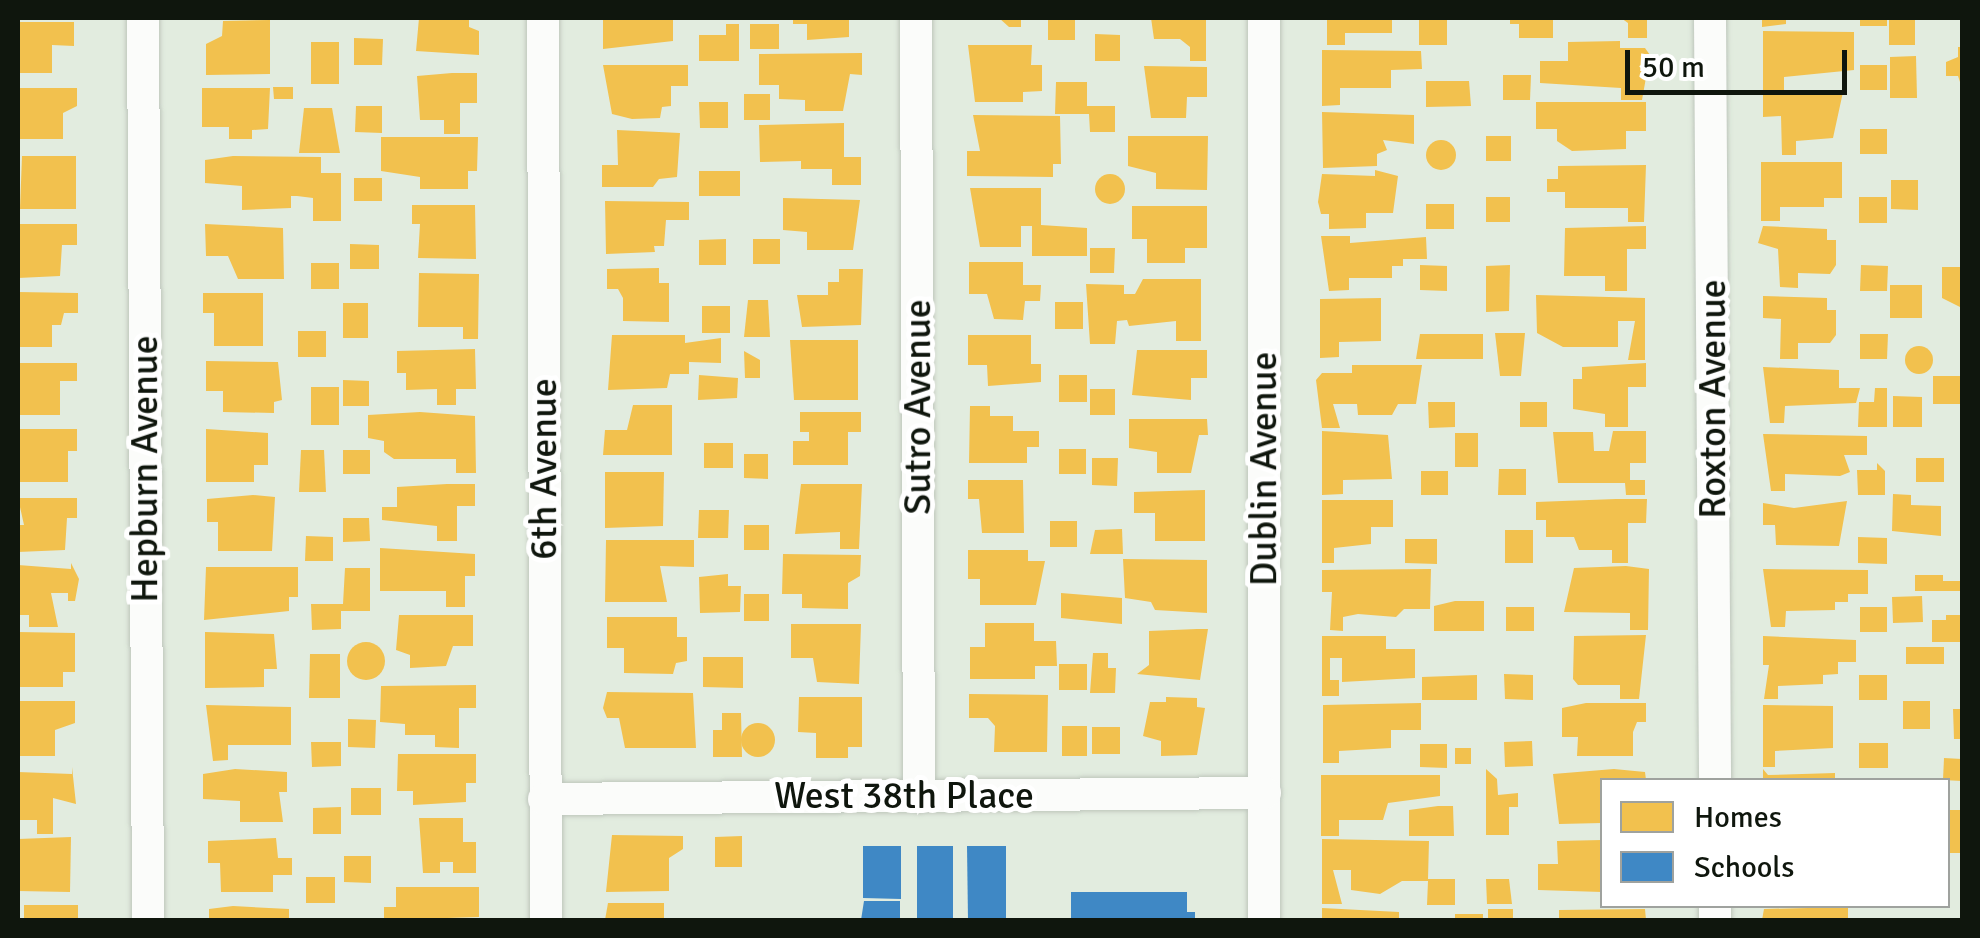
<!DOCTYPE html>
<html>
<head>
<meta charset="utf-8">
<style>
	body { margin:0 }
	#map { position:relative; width:1980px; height:938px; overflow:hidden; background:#e2ecdf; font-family:Signika,sans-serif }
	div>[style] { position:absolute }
	.homes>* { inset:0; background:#f2c14e }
	.round { border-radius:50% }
	.schools>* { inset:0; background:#3f88c5 }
	.roads { filter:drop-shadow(0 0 2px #bec6bc) drop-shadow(0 0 2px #bec6bc) }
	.street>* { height:32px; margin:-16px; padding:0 16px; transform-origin:16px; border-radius:16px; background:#fbfcfa }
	span { translate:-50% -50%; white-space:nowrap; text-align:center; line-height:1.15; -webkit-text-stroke:10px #fff; paint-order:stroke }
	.street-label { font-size:38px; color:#0f160d }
	.frame { position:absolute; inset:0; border:20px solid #0f160d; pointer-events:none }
	.legend { position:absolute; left:1600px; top:778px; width:350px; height:130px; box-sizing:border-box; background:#fff; border:2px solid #9fa29e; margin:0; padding:12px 18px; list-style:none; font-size:30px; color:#0f160d }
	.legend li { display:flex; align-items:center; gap:20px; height:50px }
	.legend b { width:50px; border:2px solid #9fa29e }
	.scale { position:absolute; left:1625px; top:50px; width:222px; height:45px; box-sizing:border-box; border:5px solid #0f160d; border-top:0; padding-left:12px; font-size:30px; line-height:35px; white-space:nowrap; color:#0f160d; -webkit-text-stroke:8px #fff; paint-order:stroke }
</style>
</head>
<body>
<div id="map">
	<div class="homes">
		<div style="clip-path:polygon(419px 18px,469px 18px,469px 27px,479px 31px,479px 55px,416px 51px)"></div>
		<div style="clip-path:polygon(603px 18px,673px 18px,673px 41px,603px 49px)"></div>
		<div style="clip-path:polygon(793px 18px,849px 18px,849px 37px,807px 40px,807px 24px,793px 24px)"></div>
		<div style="clip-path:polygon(999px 18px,1021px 18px,1021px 27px,1009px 27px)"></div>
		<div style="clip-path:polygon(1048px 18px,1075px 18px,1075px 40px,1048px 40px)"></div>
		<div style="clip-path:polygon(1151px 18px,1206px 18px,1206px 61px,1190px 61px,1190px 47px,1180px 39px,1154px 39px)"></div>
		<div style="clip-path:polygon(1327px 18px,1392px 18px,1392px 33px,1345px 33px,1345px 45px,1327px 45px)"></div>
		<div style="clip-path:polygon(1510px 18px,1553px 18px,1553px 38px,1519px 38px,1519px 24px,1510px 24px)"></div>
		<div style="clip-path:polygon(1621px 18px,1647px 18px,1647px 38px,1628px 38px,1628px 23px)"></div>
		<div style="clip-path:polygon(1762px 18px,1786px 18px,1786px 24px,1762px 27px)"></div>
		<div style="clip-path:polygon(1860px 18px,1887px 18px,1887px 26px,1860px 26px)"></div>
		<div style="clip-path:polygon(1889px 18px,1915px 18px,1915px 45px,1889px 45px)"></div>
		<div style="clip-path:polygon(270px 20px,270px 74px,206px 75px,206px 44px,222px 36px,223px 21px)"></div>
		<div style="clip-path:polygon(1419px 20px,1447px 20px,1447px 45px,1419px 45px)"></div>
		<div style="clip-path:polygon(20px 22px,74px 22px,74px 46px,52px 45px,52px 73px,18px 73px)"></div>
		<div style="clip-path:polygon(726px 24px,739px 24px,739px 61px,699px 61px,699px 35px,726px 35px)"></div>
		<div style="clip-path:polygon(750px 24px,779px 24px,779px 49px,750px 49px)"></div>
		<div style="clip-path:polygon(1763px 31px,1854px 32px,1854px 70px,1784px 77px,1784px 91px,1763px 91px)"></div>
		<div style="clip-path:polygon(1095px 34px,1120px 35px,1120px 61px,1095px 61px)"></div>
		<div style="clip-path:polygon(354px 38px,383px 39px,382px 65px,354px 65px)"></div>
		<div style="clip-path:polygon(1620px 41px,1620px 48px,1645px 48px,1650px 55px,1642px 100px,1621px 100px,1621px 88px,1540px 83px,1540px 61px,1568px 61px,1568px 42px)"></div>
		<div style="clip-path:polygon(311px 42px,339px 42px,339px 84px,311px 84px)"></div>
		<div style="clip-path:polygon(968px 45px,1032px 45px,1031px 65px,1042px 65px,1042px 91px,1023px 92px,1023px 102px,975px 102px)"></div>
		<div style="clip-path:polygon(1958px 47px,1962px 47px,1962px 88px,1958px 76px,1946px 76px,1946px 62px,1958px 57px)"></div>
		<div style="clip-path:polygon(1322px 50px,1421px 51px,1422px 69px,1391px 70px,1391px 88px,1340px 88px,1340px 105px,1322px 106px)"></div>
		<div style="clip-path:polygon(862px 53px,862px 75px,850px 74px,843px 111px,805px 111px,805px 100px,779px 99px,779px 85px,759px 85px,759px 54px)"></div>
		<div style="clip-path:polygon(1916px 56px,1917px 98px,1890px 98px,1890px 57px)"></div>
		<div style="clip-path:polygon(603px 65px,688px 65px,688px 86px,671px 86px,671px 106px,662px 107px,660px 118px,632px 119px,612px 114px)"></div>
		<div style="clip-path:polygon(1860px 65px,1887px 65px,1887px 90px,1860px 90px)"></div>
		<div style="clip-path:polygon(1144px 66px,1207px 67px,1207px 97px,1187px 97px,1186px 118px,1151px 118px)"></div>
		<div style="clip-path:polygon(452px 73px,477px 73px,477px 103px,460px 103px,460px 134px,444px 134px,444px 120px,420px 120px,417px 76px)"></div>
		<div style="clip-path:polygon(1503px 75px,1531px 75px,1530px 100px,1503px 100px)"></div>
		<div style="clip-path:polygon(1426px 81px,1469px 81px,1471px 106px,1426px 107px)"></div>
		<div style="clip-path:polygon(1056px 82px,1087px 82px,1087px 106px,1115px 106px,1115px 132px,1090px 132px,1089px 114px,1055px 114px)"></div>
		<div style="clip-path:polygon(273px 87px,293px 87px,293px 99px,274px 99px)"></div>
		<div style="clip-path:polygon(18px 88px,77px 88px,77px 106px,63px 113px,63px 139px,18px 139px)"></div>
		<div style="clip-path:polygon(202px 88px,270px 88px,268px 129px,252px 130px,252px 139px,229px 139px,229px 127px,202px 127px)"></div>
		<div style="clip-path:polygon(1826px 92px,1843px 92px,1833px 138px,1796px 141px,1796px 155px,1782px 155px,1781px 116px,1763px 117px,1763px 95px)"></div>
		<div style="clip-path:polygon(744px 94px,770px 94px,770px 120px,744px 120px)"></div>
		<div style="clip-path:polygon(699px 102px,728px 102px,728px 128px,700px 128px)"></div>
		<div style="clip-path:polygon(1536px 102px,1646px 102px,1646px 131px,1626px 131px,1626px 149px,1572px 151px,1557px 141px,1557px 129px,1536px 129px)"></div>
		<div style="clip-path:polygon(356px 106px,382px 106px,382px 133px,355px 132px)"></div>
		<div style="clip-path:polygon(304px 108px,332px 108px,340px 153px,299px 153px)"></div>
		<div style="clip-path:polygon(1322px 112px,1414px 115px,1414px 144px,1383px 140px,1387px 150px,1377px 154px,1377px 166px,1323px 168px)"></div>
		<div style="clip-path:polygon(973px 115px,1060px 116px,1061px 164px,1053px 164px,1053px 177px,967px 176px,967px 151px,980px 151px)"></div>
		<div style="clip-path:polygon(844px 123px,844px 157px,861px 157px,861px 185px,832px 185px,832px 169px,801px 169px,801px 161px,760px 162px,759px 125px)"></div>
		<div style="clip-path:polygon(1860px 129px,1887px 129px,1887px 154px,1860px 154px)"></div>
		<div style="clip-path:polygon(617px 130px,680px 133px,677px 177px,659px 179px,653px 187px,602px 187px,602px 165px,618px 165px)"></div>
		<div style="clip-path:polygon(1128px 136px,1208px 136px,1207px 190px,1156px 189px,1156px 173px,1128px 166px)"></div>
		<div style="clip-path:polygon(1486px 136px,1511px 136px,1511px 161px,1486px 161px)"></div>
		<div style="clip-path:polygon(381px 137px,478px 137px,477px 171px,468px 171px,468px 189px,420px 189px,420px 177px,381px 171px)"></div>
		<div class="round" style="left:1426px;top:140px;width:30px;height:30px"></div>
		<div style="clip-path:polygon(22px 156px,76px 156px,76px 209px,20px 209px)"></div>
		<div style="clip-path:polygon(233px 156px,321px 157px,321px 173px,341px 173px,341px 221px,313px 221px,313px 198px,297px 196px,291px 196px,291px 208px,242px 210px,242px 186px,205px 183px,205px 160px)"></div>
		<div style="clip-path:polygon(1761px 162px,1842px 162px,1842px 198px,1824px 198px,1824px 207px,1780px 207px,1780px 221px,1761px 221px)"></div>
		<div style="clip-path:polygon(1646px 165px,1644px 222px,1628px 222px,1628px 208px,1565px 208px,1565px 192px,1547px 192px,1547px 179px,1558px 179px,1558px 166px)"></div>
		<div style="clip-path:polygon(1375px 170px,1398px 176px,1393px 213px,1366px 213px,1366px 228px,1329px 229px,1329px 214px,1321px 214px,1318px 202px,1322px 174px,1375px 176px)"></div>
		<div style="clip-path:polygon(699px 171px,740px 171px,740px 196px,699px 196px)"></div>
		<div class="round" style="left:1095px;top:174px;width:30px;height:30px"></div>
		<div style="clip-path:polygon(354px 178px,382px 178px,382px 201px,354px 201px)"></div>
		<div style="clip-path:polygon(1891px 180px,1918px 180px,1918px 210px,1891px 209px)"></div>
		<div style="clip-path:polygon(970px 188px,1041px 188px,1041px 225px,1087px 228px,1087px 256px,1032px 256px,1032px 226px,1021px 226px,1021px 247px,980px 247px)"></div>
		<div style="clip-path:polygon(1486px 197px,1510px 197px,1510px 222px,1486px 222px)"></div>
		<div style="clip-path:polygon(1859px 197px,1887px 197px,1887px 223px,1859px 223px)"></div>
		<div style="clip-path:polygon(783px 198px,860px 200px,853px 250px,807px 250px,807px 232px,783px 230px)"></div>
		<div style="clip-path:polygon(605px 201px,689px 202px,689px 220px,666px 220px,664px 246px,654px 246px,655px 252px,606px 254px)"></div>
		<div style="clip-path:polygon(1426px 204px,1454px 204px,1454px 229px,1426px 229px)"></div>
		<div style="clip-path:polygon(412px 205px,475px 205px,476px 259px,418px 258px,420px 224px,412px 224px)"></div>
		<div style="clip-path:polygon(1132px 206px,1207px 206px,1207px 248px,1185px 248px,1185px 263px,1147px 263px,1147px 239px,1132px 239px)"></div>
		<div style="clip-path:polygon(18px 224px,77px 224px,77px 245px,62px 245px,60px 276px,18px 278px)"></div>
		<div style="clip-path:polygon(205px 224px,283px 228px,284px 279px,238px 279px,228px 256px,206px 256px)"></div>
		<div style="clip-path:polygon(1646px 226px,1646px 249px,1627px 249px,1627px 291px,1605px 291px,1605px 276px,1564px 276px,1565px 228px)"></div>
		<div style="clip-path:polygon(1763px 226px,1827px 229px,1827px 240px,1836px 240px,1836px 265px,1830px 274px,1798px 273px,1798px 288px,1780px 287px,1778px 249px,1758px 243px)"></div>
		<div style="clip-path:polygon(1321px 236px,1350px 236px,1350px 243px,1426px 237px,1427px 259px,1403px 259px,1403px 266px,1392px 266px,1392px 278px,1349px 278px,1349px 290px,1329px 291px)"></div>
		<div style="clip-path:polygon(726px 239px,726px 265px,699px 265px,699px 240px)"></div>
		<div style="clip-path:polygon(753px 239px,780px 239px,780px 264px,753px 264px)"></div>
		<div style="clip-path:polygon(350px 244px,379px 245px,379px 269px,350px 269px)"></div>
		<div style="clip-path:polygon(1090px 248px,1115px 248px,1114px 273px,1090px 273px)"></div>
		<div style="clip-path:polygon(969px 262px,1023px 262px,1023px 285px,1041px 285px,1040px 301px,1025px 301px,1023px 320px,994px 319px,987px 294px,969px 294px)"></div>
		<div style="clip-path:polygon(311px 263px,339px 263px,339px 289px,311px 289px)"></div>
		<div style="clip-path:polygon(1420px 265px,1447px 266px,1447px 291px,1420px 290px)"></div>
		<div style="clip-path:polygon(1510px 265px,1509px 311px,1486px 312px,1486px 266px)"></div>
		<div style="clip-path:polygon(1861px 265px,1888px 266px,1887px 291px,1860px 291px)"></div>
		<div style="clip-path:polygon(1942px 267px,1962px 267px,1962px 308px,1942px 298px)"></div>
		<div style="clip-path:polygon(659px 268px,659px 283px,669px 283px,669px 322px,623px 321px,623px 298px,618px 289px,607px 289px,607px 269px)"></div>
		<div style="clip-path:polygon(839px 269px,863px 269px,861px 325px,802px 327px,797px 295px,828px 295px,828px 282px,839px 282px)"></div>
		<div style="clip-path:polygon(419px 273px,479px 274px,478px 339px,463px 339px,463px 327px,418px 327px)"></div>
		<div style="clip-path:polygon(1143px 279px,1201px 279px,1201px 341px,1176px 341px,1176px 321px,1129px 326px,1127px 320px,1117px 321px,1115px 344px,1090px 344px,1086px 284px,1124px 285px,1124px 294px,1135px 294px)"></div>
		<div style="clip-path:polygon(1890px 285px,1922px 285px,1922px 318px,1890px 318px)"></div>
		<div style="clip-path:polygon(18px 292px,78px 293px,78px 313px,64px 313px,61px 325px,52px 325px,52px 347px,18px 347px)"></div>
		<div style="clip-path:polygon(203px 293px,263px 293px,263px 346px,214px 346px,214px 313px,203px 313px)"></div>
		<div style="clip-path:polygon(1536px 295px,1645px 298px,1645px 360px,1628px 360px,1635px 321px,1618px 321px,1618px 347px,1563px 347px,1537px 333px)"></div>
		<div style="clip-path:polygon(1763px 296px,1827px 298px,1827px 310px,1836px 310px,1836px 335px,1830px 343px,1798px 343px,1798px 359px,1780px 359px,1781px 319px,1763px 318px)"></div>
		<div style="clip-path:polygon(1381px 298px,1381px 341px,1339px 342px,1339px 357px,1320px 358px,1320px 299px)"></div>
		<div style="clip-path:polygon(748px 300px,768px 300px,770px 337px,744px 337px)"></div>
		<div style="clip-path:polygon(1055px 302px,1083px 302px,1083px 329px,1055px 329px)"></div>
		<div style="clip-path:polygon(343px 303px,368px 303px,368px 338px,343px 338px)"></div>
		<div style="clip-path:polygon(702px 306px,730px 306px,730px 333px,702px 333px)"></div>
		<div style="clip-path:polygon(298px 331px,326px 331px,326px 357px,298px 357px)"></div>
		<div style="clip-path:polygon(1495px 333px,1525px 333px,1521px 376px,1500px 376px)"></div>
		<div style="clip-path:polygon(1483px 334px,1483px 359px,1416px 359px,1420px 334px)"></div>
		<div style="clip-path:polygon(1860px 334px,1888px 334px,1887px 359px,1860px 359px)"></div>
		<div style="clip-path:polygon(612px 335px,685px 335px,685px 343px,721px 338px,721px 363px,689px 362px,689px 374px,670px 374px,667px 388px,608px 390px)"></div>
		<div style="clip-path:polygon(968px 335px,1031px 335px,1031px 364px,1041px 364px,1041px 382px,988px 386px,987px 365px,968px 365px)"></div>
		<div style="clip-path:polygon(790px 340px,858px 340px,858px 400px,794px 400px)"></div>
		<div class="round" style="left:1905px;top:346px;width:28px;height:28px"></div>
		<div style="clip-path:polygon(475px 349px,476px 389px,456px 389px,456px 405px,437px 405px,437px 389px,406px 390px,406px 373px,397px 373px,397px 351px)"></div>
		<div style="clip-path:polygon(1137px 350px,1207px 350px,1207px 378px,1191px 378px,1191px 400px,1132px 395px)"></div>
		<div style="clip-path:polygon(744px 351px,760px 360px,760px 378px,745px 378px)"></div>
		<div style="clip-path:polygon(206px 361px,278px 362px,282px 400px,274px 402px,274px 413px,223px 412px,223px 391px,206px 391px)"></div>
		<div style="clip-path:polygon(18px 363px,77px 363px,77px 381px,60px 381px,60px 415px,18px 415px)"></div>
		<div style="clip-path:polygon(1646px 363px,1646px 387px,1628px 387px,1628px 427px,1605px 427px,1605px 414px,1573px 409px,1573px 379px,1582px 379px,1582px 367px)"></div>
		<div style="clip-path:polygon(1352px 365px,1422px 365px,1416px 404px,1398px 404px,1392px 415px,1358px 415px,1357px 404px,1333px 404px,1340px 428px,1322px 428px,1316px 380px,1322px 373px,1352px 373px)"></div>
		<div style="clip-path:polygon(1763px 367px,1839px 370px,1839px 388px,1860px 388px,1856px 403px,1785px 406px,1784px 423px,1770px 423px)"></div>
		<div style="clip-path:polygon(699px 375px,738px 378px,737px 398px,698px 400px)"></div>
		<div style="clip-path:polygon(1059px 375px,1087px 375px,1087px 402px,1059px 402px)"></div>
		<div style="clip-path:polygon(1933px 376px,1962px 376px,1962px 404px,1933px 404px)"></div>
		<div style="clip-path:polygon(343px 380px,369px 381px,369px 406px,343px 406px)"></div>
		<div style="clip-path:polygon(311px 387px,339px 387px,339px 425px,311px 425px)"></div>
		<div style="clip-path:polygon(1875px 388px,1887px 388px,1887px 427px,1858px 427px,1859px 402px,1874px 402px)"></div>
		<div style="clip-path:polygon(1090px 389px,1115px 389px,1115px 415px,1090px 415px)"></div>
		<div style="clip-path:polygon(1893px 396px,1922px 397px,1922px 427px,1893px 427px)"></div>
		<div style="clip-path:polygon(1428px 402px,1455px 402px,1455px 427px,1429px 428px)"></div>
		<div style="clip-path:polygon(1520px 402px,1547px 402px,1547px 427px,1520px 427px)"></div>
		<div style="clip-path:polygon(633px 405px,672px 405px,672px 455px,603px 455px,605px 430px,627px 430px)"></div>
		<div style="clip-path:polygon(970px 406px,990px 406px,990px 416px,1013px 416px,1013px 431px,1039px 431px,1039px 447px,1027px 447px,1027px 463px,969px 463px)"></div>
		<div style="clip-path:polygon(420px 412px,475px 416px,476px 473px,456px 473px,456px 459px,394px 459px,384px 452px,384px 441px,368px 438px,368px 415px)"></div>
		<div style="clip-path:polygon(800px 412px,861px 412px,861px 432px,848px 432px,848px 465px,793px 465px,793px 441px,809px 441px,809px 432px,800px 432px)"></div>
		<div style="clip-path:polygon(1129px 419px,1207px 419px,1208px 435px,1199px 435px,1191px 473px,1157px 473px,1157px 452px,1129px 448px)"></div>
		<div style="clip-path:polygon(18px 429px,77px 429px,77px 451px,68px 451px,68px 482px,18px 482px)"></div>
		<div style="clip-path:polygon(206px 429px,268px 433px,268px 465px,254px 465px,254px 482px,206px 482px)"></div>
		<div style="clip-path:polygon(1322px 431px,1388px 435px,1392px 479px,1343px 480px,1343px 494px,1322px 495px)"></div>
		<div style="clip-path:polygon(1613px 431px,1646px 431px,1646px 463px,1630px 463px,1630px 480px,1645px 480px,1645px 495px,1626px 495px,1625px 483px,1558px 483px,1553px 432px,1593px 432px,1594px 451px,1609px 451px)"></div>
		<div style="clip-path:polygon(1455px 433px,1478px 433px,1478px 467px,1455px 467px)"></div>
		<div style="clip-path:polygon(1763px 434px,1867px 436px,1867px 455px,1844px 455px,1850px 472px,1840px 476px,1785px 474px,1785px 491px,1771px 491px)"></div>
		<div style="clip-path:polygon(704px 443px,733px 443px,733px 468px,704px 468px)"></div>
		<div style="clip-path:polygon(1059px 449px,1086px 449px,1086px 474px,1059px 474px)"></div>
		<div style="clip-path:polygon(301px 450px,324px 450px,326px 492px,299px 492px)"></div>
		<div style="clip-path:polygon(343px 450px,370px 450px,370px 474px,343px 474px)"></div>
		<div style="clip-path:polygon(744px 454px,768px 454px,768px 479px,744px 478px)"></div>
		<div style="clip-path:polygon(1092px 458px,1118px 458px,1117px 486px,1092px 485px)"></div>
		<div style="clip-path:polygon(1916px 458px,1944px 458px,1944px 482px,1916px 482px)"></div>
		<div style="clip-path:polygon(1877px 463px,1885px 471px,1885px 495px,1858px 495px,1857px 470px,1877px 470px)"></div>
		<div style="clip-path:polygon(1499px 469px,1526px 469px,1526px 495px,1498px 495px)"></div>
		<div style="clip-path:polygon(1421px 471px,1448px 471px,1448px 495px,1421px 495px)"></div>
		<div style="clip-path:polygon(605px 472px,664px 472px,663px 526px,605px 528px)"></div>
		<div style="clip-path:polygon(968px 480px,1023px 480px,1024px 533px,982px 533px,979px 499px,968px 499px)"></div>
		<div style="clip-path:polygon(447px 484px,475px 484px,475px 506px,457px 506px,457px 541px,437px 541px,437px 526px,382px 520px,382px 507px,397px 507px,397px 487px)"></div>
		<div style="clip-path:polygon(801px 484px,862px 484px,859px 549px,840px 549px,840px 532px,795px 534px)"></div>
		<div style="clip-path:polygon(1205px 490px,1205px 541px,1155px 541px,1155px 513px,1134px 513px,1134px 492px)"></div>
		<div style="clip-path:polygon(1893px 494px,1911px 495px,1911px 505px,1941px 506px,1941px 536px,1892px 531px)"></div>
		<div style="clip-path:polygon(253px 495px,275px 497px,272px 551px,218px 551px,218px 522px,207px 522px,207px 499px)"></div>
		<div style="clip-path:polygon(18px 498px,77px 498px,77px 518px,67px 518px,65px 550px,18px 552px,18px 525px,24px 525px)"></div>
		<div style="clip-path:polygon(1616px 499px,1647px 499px,1646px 523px,1628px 523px,1628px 563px,1612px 563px,1612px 550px,1579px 550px,1574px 537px,1546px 537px,1546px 520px,1536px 520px,1536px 502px)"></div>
		<div style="clip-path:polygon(1322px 500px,1393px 500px,1393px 527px,1371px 527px,1371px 544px,1334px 548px,1334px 563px,1322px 563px)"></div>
		<div style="clip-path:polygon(1847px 501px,1839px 546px,1776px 545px,1775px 525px,1763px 525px,1763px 503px,1794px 508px)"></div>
		<div style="clip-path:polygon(699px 510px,729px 510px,728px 538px,698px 538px)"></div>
		<div style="clip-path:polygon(343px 518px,369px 518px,370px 541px,343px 542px)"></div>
		<div style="clip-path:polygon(1050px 521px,1077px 521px,1077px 547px,1050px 547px)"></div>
		<div style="clip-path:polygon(744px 525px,769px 525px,769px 550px,744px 550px)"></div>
		<div style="clip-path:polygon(1122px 529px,1123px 554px,1090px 554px,1095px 530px)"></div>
		<div style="clip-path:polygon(1505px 530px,1533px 530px,1533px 563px,1505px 563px)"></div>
		<div style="clip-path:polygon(306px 536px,333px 537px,333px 561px,305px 561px)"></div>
		<div style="clip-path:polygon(1858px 537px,1887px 538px,1887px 564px,1858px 563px)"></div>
		<div style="clip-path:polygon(1405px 539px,1437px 539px,1437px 564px,1405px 563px)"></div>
		<div style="clip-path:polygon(606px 540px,694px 540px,694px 567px,660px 566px,667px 602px,605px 602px)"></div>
		<div style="clip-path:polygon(380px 548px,475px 554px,475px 576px,465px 576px,465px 607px,446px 607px,446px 591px,380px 591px)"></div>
		<div style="clip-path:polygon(968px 550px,1028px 550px,1028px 561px,1045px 561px,1036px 605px,980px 605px,980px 579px,968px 579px)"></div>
		<div style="clip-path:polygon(783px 554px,861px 555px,860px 576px,848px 583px,848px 609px,802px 608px,802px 594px,782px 594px)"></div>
		<div style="clip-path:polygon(1123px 559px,1207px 560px,1207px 613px,1155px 610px,1151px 602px,1125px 598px)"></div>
		<div style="clip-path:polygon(71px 563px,79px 579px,75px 601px,68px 601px,68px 593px,51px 593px,58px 627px,29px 627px,29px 615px,18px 615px,18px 565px,71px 569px)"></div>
		<div style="clip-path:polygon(1626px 566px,1649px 569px,1648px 630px,1630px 630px,1630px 613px,1564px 612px,1574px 568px)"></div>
		<div style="clip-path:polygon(206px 567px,298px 567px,298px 597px,289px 597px,289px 611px,204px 620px)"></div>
		<div style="clip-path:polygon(345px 568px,370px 568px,370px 611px,341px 611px,341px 629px,312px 630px,311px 604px,343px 604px)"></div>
		<div style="clip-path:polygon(1431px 569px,1430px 609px,1404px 609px,1396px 617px,1358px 614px,1343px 617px,1343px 631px,1330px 630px,1332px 592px,1322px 592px,1322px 570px)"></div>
		<div style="clip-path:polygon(1763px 569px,1868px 570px,1868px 594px,1848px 594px,1848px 602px,1835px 602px,1835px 610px,1786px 611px,1785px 627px,1771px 627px)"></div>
		<div style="clip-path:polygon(728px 574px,728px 586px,741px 586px,740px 612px,700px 613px,699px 577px)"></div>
		<div style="clip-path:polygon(1915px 575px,1943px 575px,1943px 581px,1960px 581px,1960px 591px,1915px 591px)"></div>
		<div style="clip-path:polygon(1061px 593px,1122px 598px,1122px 624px,1061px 618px)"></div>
		<div style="clip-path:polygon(744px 594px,769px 594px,769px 621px,744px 621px)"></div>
		<div style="clip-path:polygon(1922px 596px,1923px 622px,1893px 623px,1892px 597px)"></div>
		<div style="clip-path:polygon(1455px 601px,1484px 601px,1484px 631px,1434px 631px,1434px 606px)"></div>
		<div style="clip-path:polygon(1506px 607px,1534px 607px,1534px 631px,1506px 631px)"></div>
		<div style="clip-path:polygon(1860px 607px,1887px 607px,1887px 632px,1860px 632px)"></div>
		<div style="clip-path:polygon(399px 615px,473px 615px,473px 646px,453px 646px,446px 666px,410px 668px,410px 655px,396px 650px)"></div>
		<div style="clip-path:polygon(1946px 615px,1962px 615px,1962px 642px,1932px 642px,1932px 620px,1946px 620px)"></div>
		<div style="clip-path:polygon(607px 617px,677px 617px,677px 637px,687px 637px,687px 661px,676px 663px,673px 674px,624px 673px,624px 648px,607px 648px)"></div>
		<div style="clip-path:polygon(985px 623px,1034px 623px,1034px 641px,1056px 641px,1057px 666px,1035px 666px,1035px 679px,970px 679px,970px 647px,985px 647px)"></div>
		<div style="clip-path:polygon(791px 624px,861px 624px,859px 684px,817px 682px,813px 658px,791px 658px)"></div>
		<div style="clip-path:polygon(1197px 629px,1208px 629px,1200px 680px,1137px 674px,1149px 665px,1149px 631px)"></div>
		<div style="clip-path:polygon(18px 632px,75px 633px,75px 672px,63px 672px,63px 687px,18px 687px)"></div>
		<div style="clip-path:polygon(205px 632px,274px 634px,277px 669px,264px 669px,264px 687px,205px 688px)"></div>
		<div style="clip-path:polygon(1646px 635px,1639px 699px,1620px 699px,1620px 685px,1578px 685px,1573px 679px,1574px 636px)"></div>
		<div style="clip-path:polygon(1322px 636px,1386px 636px,1386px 649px,1415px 649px,1415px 678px,1342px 682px,1342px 658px,1330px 658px,1330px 680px,1339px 680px,1339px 696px,1322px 696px)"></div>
		<div style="clip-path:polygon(1763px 636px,1856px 640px,1856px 662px,1838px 662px,1838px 674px,1823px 675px,1823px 684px,1778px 686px,1778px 699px,1764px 699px,1769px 665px,1763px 665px)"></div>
		<div class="round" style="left:347px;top:642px;width:38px;height:38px"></div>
		<div style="clip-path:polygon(1906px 647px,1944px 647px,1944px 664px,1906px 664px)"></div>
		<div style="clip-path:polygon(1093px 653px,1108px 653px,1108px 668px,1116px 668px,1115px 693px,1090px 693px)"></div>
		<div style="clip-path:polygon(310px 654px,340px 654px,340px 698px,309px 698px)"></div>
		<div style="clip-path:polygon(703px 657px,743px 657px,743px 688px,703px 687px)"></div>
		<div style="clip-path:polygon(1059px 664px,1087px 664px,1087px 690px,1059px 690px)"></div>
		<div style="clip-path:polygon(1504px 674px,1533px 675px,1533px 700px,1505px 699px)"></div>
		<div style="clip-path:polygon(1477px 675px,1477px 700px,1422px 700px,1422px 677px)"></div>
		<div style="clip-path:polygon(1859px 675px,1887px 675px,1887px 700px,1859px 700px)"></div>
		<div style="clip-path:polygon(476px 685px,476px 708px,459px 708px,459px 748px,435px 747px,435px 735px,405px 735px,405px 724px,380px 722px,381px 686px)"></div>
		<div style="clip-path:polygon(607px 692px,693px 693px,696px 748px,625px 748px,619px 718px,607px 718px,603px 708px)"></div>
		<div style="clip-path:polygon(969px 694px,1048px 695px,1047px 752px,994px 752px,995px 726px,988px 718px,969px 718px)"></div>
		<div style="clip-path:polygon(799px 697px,862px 697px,862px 747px,848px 747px,848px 758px,816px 758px,816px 733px,798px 732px)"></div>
		<div style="clip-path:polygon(1166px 697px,1197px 698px,1197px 707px,1205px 708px,1197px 755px,1161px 756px,1161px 741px,1143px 736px,1150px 702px,1166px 702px)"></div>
		<div style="clip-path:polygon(18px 701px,75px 701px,75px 723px,55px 730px,55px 756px,18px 756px)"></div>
		<div style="clip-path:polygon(1903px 701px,1930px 701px,1930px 729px,1903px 729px)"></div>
		<div style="clip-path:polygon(1421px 703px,1421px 730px,1391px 730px,1391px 748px,1339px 751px,1339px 763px,1323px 763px,1323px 705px)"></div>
		<div style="clip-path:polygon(1586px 703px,1646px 703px,1646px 722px,1637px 722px,1633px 732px,1633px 756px,1577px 756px,1578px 737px,1562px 737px,1562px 708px)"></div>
		<div style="clip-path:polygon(206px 705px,291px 707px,291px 745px,228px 745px,228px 760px,213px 761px)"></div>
		<div style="clip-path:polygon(1763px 705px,1833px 706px,1833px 748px,1775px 751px,1775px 767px,1763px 767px)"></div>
		<div style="clip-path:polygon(1953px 709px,1962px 709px,1962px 739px,1954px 739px)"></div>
		<div style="clip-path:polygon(722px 713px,741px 713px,742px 757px,713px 757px,713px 730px,722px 730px)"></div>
		<div style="clip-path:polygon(348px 719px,376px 720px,375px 748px,348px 747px)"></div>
		<div class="round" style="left:741px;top:723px;width:34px;height:34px"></div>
		<div style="clip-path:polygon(1062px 726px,1087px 726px,1087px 756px,1062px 756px)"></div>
		<div style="clip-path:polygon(1092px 727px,1120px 727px,1120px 754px,1092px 754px)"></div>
		<div style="clip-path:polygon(1532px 741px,1533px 766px,1505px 767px,1504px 742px)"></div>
		<div style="clip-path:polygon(311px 742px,341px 742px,341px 766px,312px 767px)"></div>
		<div style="clip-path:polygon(1859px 743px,1888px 743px,1888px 768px,1859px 768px)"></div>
		<div style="clip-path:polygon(1420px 744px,1447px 744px,1447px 768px,1420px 767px)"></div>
		<div style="clip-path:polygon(1455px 748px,1471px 748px,1471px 764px,1455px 764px)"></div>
		<div style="clip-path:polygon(398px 754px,476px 754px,476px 783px,466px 783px,466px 802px,413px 805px,413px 791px,397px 791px)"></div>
		<div style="clip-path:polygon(1944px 758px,1962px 759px,1962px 781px,1943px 780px)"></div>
		<div style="clip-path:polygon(72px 767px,76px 804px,53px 798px,53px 834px,37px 834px,37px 820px,18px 820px,18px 772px,72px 774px)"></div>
		<div style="clip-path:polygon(235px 769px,287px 772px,287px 792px,279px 792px,283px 822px,240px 822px,240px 801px,203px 799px,203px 774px)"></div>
		<div style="clip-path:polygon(1486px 769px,1497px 779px,1498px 795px,1518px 793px,1518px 807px,1509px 807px,1509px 835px,1486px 835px)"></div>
		<div style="clip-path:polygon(1614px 769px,1645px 772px,1646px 780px,1602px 780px,1602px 823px,1559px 824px,1553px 774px)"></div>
		<div style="clip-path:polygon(1763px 769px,1768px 775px,1835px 773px,1835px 780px,1763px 780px)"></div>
		<div style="clip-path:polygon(1321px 775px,1440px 775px,1440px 796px,1388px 803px,1383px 820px,1339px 820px,1339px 836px,1321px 836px)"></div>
		<div style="clip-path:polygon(351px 788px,381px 788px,381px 815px,351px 815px)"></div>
		<div style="clip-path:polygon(1438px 806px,1453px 806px,1454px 836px,1409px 836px,1409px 810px)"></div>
		<div style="clip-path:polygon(341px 807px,341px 834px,313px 834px,313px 808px)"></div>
		<div style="clip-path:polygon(1948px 810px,1962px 810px,1962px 853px,1948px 853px)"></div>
		<div style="clip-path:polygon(419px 818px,463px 818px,463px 842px,476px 842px,476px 873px,453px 873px,453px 862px,440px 862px,440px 873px,423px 873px)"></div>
		<div style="clip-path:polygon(612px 835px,683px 836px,683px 849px,669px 858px,669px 891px,606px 892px)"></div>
		<div style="clip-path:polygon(742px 836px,742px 867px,715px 867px,715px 837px)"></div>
		<div style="clip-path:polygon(71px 837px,70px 892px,18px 891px,18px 839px)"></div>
		<div style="clip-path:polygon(276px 838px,278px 858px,292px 858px,292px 875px,273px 875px,273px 892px,221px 892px,220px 863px,208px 863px,208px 841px)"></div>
		<div style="clip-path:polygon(1322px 839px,1429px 841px,1428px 879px,1455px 879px,1455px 905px,1427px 905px,1428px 881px,1402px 881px,1380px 894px,1351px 890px,1351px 870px,1333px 870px,1342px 904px,1322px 904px)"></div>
		<div style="clip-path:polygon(1602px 840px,1602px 892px,1538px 890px,1538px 864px,1558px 864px,1557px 841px)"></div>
		<div style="clip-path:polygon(344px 856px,371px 856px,371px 883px,344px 882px)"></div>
		<div style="clip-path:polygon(306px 877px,335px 877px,335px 903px,306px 903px)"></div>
		<div style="clip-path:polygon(1486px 879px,1509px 879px,1512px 904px,1487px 904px)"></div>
		<div style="clip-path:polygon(396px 887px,479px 887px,479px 917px,384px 920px,384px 907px,396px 907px)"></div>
		<div style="clip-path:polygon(608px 903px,664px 903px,664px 920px,605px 920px)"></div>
		<div style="clip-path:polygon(24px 905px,78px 905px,78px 920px,24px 920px)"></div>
		<div style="clip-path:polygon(233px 906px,289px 909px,289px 920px,209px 920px,209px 909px)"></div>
		<div style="clip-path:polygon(1848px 907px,1848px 920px,1762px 920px,1764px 909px)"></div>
		<div style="clip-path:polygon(1322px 908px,1399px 912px,1399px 920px,1322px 920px)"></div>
		<div style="clip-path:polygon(1488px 909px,1513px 909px,1513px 920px,1488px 920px)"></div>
		<div style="clip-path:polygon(1645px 909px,1646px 920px,1559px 920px,1559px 910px)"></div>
		<div style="clip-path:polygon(1455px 914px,1483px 914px,1483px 920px,1455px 920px)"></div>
	</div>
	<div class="schools">
		<div style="clip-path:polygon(863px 846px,901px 846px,901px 899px,863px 898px)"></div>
		<div style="clip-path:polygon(917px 846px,953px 846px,953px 920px,917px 920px)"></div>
		<div style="clip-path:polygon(967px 846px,1006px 846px,1006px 920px,968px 920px)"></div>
		<div style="clip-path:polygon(1071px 892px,1187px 892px,1187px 912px,1195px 912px,1195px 920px,1071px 920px)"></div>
		<div style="clip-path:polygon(864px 901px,900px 901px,900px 920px,861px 920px)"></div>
	</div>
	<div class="roads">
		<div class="street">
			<div style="left:143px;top:18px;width:902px;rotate:89.68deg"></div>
			<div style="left:543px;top:18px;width:902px;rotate:89.81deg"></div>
			<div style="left:916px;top:18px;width:779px;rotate:89.78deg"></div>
			<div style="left:1264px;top:18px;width:902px;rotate:90deg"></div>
			<div style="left:1710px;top:18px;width:762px;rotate:89.62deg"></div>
			<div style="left:544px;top:799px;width:721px;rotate:-0.48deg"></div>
			<div style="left:1715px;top:906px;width:14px;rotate:90deg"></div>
		</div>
	</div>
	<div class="street-label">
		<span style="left:1713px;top:399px;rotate:-90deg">Roxton Avenue</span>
		<span style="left:918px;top:407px;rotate:-90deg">Sutro Avenue</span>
		<span style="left:145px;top:469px;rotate:-90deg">Hepburn Avenue</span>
		<span style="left:544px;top:469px;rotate:-90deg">6th Avenue</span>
		<span style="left:1264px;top:469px;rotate:-90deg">Dublin Avenue</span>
		<span style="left:904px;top:796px">West 38th Place</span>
	</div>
	<div class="frame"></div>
	<ul class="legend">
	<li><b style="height:28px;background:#f2c14e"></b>Homes</li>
	<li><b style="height:28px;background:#3f88c5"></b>Schools</li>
	</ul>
	<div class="scale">50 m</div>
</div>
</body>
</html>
